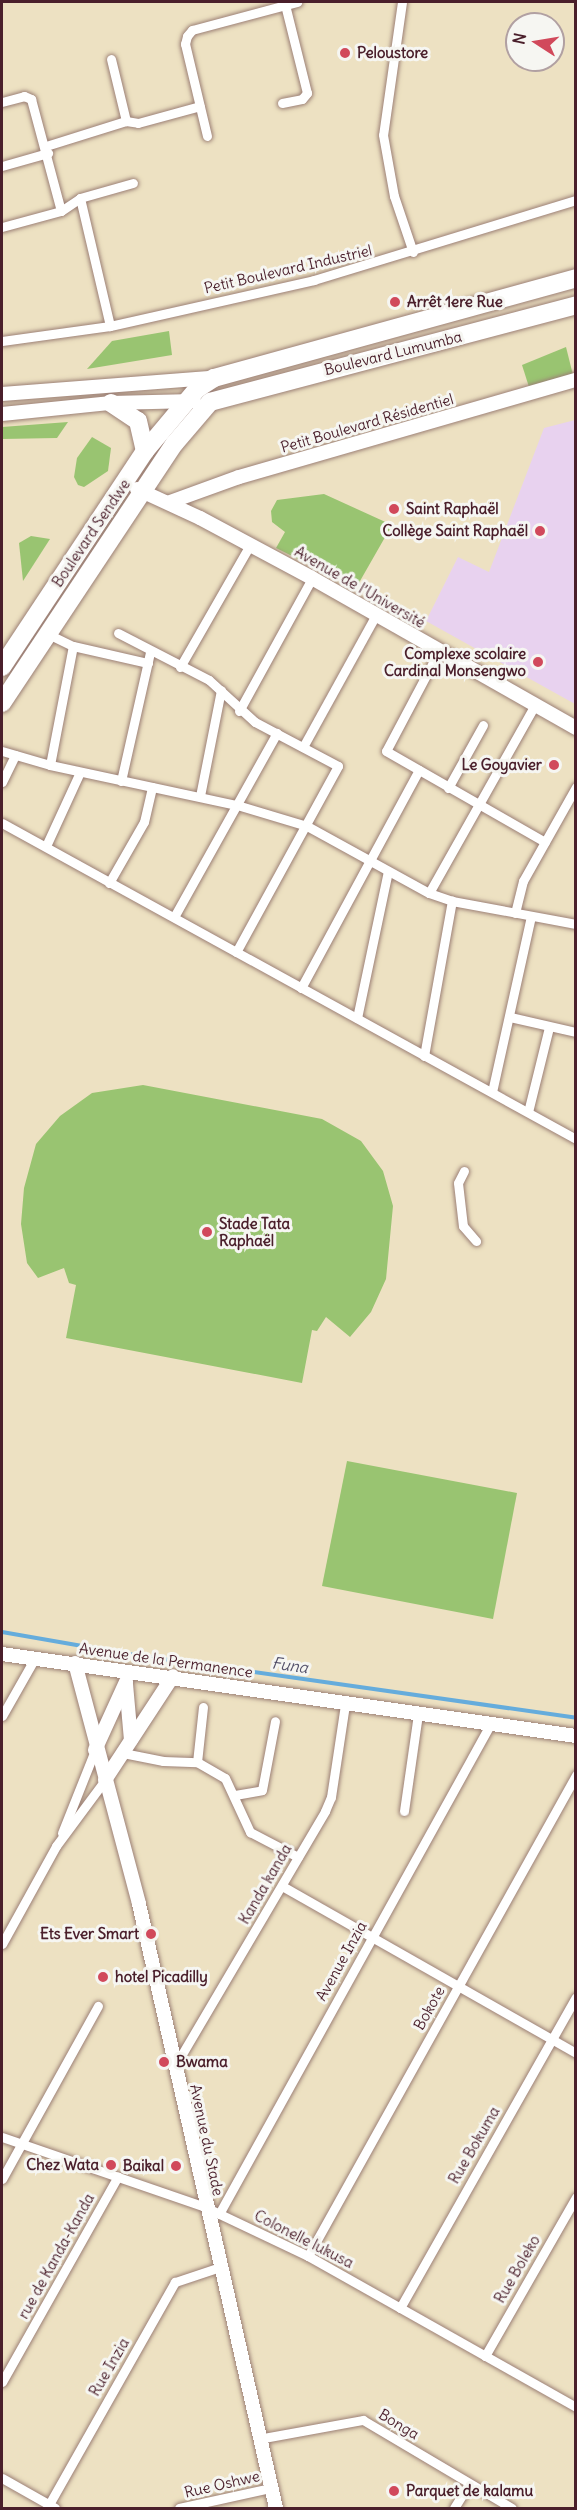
<!DOCTYPE html>
<html>
<head>
<meta charset="utf-8">
<style>
	body { margin:0 }
	#map { position:relative; width:577px; height:2510px; overflow:hidden; background:#ede1c2; font-family:Delius,sans-serif }
	div>[style] { position:absolute }
	.built>* { inset:0; background:#e8d2ef }
	.green>* { inset:0; background:#99c471 }
	.stream>* { height:4px; margin:-2px; padding:0 2px; transform-origin:2px; border-radius:2px; background:#65acdc }
	.roads { filter:drop-shadow(0 0 2px #9c8076) drop-shadow(0 0 2px #9c8076) }
	.street>* { height:9px; margin:-4.5px; padding:0 4.5px; transform-origin:4.5px; border-radius:4.5px; background:#fff }
	.secondary>* { height:14px; margin:-7px; padding:0 7px; transform-origin:7px; border-radius:7px; background:#fff }
	.highway>* { height:18px; margin:-9px; padding:0 9px; transform-origin:9px; border-radius:9px; background:#fff }
	.dots>* { width:16px; height:16px; translate:-50% -50%; box-sizing:border-box; border:3px solid #f6f6f2; border-radius:50% }
	span { translate:-50% -50%; white-space:nowrap; text-align:center; line-height:1.15; -webkit-text-stroke:6px #f6f6f2; paint-order:stroke }
	.poi-label { font-size:15px; color:#4a1f2b; font-weight:700 }
	.left { translate:0 -50%; text-align:left }
	.right { translate:-100% -50%; text-align:right }
	.street-label { font-size:15px; color:#4a1f2b }
	.water-label { font-size:16px; color:#535069; font-style:italic }
	.frame { position:absolute; inset:0; border:3px solid #4a1f2b; pointer-events:none }
	.north { position:absolute; left:505px; top:12px; width:60px; height:60px; box-sizing:border-box; background:#f6f6f2; border:2px solid #b1a0a2; border-radius:50%; rotate:282deg; font-size:16px; font-weight:700; line-height:24px; text-align:center; color:#4a1f2b }
	.north::after { content:''; display:block; margin:auto; width:21px; height:27px; background:#d1495b; clip-path:polygon(50% 0,100% 100%,50% 72%,0 100%) }
</style>
</head>
<body>
<div id="map">
	<div class="built">
		<div style="clip-path:polygon(575px 420px,576px 420px,575px 704px,426px 621px,458px 557px,489px 572px,544px 428px)"></div>
	</div>
	<div class="green">
		<div style="clip-path:polygon(169px 331px,172px 355px,87px 369px,112px 341px)"></div>
		<div style="clip-path:polygon(566px 347px,573px 375px,529px 387px,522px 365px)"></div>
		<div style="clip-path:polygon(68px 422px,57px 438px,2px 439px,2px 427px)"></div>
		<div style="clip-path:polygon(92px 437px,111px 448px,108px 471px,84px 487px,78px 485px,74px 477px,77px 458px)"></div>
		<div style="clip-path:polygon(324px 494px,392px 525px,356px 588px,276px 548px,285px 532px,272px 522px,271px 511px,277px 500px)"></div>
		<div style="clip-path:polygon(31px 536px,50px 539px,23px 581px,19px 543px)"></div>
		<div style="clip-path:polygon(143px 1085px,322px 1119px,361px 1141px,383px 1171px,393px 1206px,386px 1279px,371px 1312px,350px 1337px,326px 1317px,317px 1331px,312px 1330px,302px 1383px,66px 1338px,76px 1285px,69px 1283px,64px 1268px,38px 1278px,27px 1263px,21px 1224px,24px 1188px,36px 1144px,60px 1116px,92px 1093px)"></div>
		<div style="clip-path:polygon(347px 1461px,517px 1493px,493px 1619px,322px 1586px)"></div>
	</div>
	<div class="stream">
		<div style="left:2px;top:1632px;width:128px;rotate:9.9deg"></div>
		<div style="left:128px;top:1654px;width:453px;rotate:8.1deg"></div>
	</div>
	<div class="roads">
		<div class="street">
			<div style="left:402px;top:2px;width:134px;rotate:98.1deg"></div>
			<div style="left:383px;top:135px;width:62px;rotate:79.8deg"></div>
			<div style="left:394px;top:196px;width:59px;rotate:71.3deg"></div>
			<div style="left:111px;top:59px;width:64px;rotate:76.4deg"></div>
			<div style="left:2px;top:102px;width:23px;rotate:-15deg"></div>
			<div style="left:24px;top:96px;width:8px;rotate:23deg"></div>
			<div style="left:31px;top:99px;width:116px;rotate:75deg"></div>
			<div style="left:282px;top:103px;width:20px;rotate:-11deg"></div>
			<div style="left:302px;top:99px;width:8px;rotate:-50deg"></div>
			<div style="left:307px;top:93px;width:91px;rotate:-104deg"></div>
			<div style="left:207px;top:136px;width:95px;rotate:-103.4deg"></div>
			<div style="left:185px;top:44px;width:8px;rotate:-76deg"></div>
			<div style="left:187px;top:36px;width:8px;rotate:-50deg"></div>
			<div style="left:192px;top:30px;width:109px;rotate:-14.9deg"></div>
			<div style="left:46px;top:146px;width:84px;rotate:-17.4deg"></div>
			<div style="left:126px;top:121px;width:12px;rotate:9deg"></div>
			<div style="left:138px;top:123px;width:64px;rotate:-15.3deg"></div>
			<div style="left:2px;top:166px;width:48px;rotate:-15.8deg"></div>
			<div style="left:80px;top:198px;width:131px;rotate:76.8deg"></div>
			<div style="left:2px;top:227px;width:61px;rotate:-15.2deg"></div>
			<div style="left:61px;top:211px;width:23px;rotate:-34deg"></div>
			<div style="left:80px;top:198px;width:55px;rotate:-15.8deg"></div>
			<div style="left:2px;top:341px;width:109px;rotate:-7.9deg"></div>
			<div style="left:110px;top:326px;width:209px;rotate:-12.7deg"></div>
			<div style="left:314px;top:280px;width:274px;rotate:-17deg"></div>
			<div style="left:118px;top:633px;width:102px;rotate:27.3deg"></div>
			<div style="left:209px;top:680px;width:62px;rotate:42.4deg"></div>
			<div style="left:255px;top:722px;width:94px;rotate:27.9deg"></div>
			<div style="left:338px;top:766px;width:212px;rotate:118.7deg"></div>
			<div style="left:48px;top:634px;width:28px;rotate:26deg"></div>
			<div style="left:73px;top:646px;width:77px;rotate:12.8deg"></div>
			<div style="left:439px;top:651px;width:113px;rotate:117.9deg"></div>
			<div style="left:386px;top:751px;width:183px;rotate:29.8deg"></div>
			<div style="left:180px;top:667px;width:141px;rotate:-60.2deg"></div>
			<div style="left:239px;top:711px;width:152px;rotate:-61.2deg"></div>
			<div style="left:303px;top:747px;width:151px;rotate:-61.1deg"></div>
			<div style="left:2px;top:751px;width:50px;rotate:16.3deg"></div>
			<div style="left:50px;top:765px;width:191px;rotate:12.1deg"></div>
			<div style="left:237px;top:805px;width:73px;rotate:16.7deg"></div>
			<div style="left:307px;top:826px;width:139px;rotate:28.8deg"></div>
			<div style="left:429px;top:893px;width:24px;rotate:19deg"></div>
			<div style="left:452px;top:901px;width:126px;rotate:10.5deg"></div>
			<div style="left:50px;top:765px;width:121px;rotate:-79.1deg"></div>
			<div style="left:121px;top:781px;width:132px;rotate:-77.3deg"></div>
			<div style="left:2px;top:782px;width:30px;rotate:-64deg"></div>
			<div style="left:448px;top:788px;width:72px;rotate:-60.9deg"></div>
			<div style="left:200px;top:796px;width:108px;rotate:-78.8deg"></div>
			<div style="left:2px;top:823px;width:655px;rotate:28.83deg"></div>
			<div style="left:46px;top:846px;width:81px;rotate:-65.3deg"></div>
			<div style="left:109px;top:883px;width:70px;rotate:-60.2deg"></div>
			<div style="left:144px;top:822px;width:36px;rotate:-77deg"></div>
			<div style="left:429px;top:893px;width:216px;rotate:-60.6deg"></div>
			<div style="left:515px;top:913px;width:33px;rotate:-76deg"></div>
			<div style="left:523px;top:881px;width:108px;rotate:-60.6deg"></div>
			<div style="left:174px;top:917px;width:211px;rotate:-60.8deg"></div>
			<div style="left:301px;top:988px;width:248px;rotate:-61.6deg"></div>
			<div style="left:510px;top:1017px;width:68px;rotate:12.8deg"></div>
			<div style="left:357px;top:1018px;width:150px;rotate:-78.1deg"></div>
			<div style="left:424px;top:1056px;width:158px;rotate:-79.8deg"></div>
			<div style="left:492px;top:1092px;width:180px;rotate:-77.5deg"></div>
			<div style="left:528px;top:1112px;width:88px;rotate:-76.1deg"></div>
			<div style="left:464px;top:1171px;width:13px;rotate:117deg"></div>
			<div style="left:458px;top:1183px;width:43px;rotate:83.4deg"></div>
			<div style="left:463px;top:1226px;width:20px;rotate:49deg"></div>
			<div style="left:203px;top:1707px;width:55px;rotate:96.2deg"></div>
			<div style="left:197px;top:1762px;width:32px;rotate:30deg"></div>
			<div style="left:225px;top:1778px;width:60px;rotate:65.2deg"></div>
			<div style="left:250px;top:1832px;width:54px;rotate:27.5deg"></div>
			<div style="left:2px;top:1716px;width:67px;rotate:-60.4deg"></div>
			<div style="left:123px;top:1753px;width:41px;rotate:11.3deg"></div>
			<div style="left:163px;top:1761px;width:34px;rotate:2deg"></div>
			<div style="left:235px;top:1795px;width:27px;rotate:-10deg"></div>
			<div style="left:262px;top:1790px;width:70px;rotate:-79.3deg"></div>
			<div style="left:404px;top:1811px;width:98px;rotate:-81.8deg"></div>
			<div style="left:62px;top:1833px;width:89px;rotate:-68.3deg"></div>
			<div style="left:282px;top:1886px;width:338px;rotate:29.6deg"></div>
			<div style="left:2px;top:1944px;width:112px;rotate:-61.1deg"></div>
			<div style="left:56px;top:1846px;width:82px;rotate:-53.4deg"></div>
			<div style="left:175px;top:2066px;width:296px;rotate:-59.5deg"></div>
			<div style="left:325px;top:1811px;width:15px;rotate:-67deg"></div>
			<div style="left:331px;top:1797px;width:94px;rotate:-81.4deg"></div>
			<div style="left:2px;top:2137px;width:215px;rotate:19deg"></div>
			<div style="left:205px;top:2207px;width:114px;rotate:25.4deg"></div>
			<div style="left:308px;top:2256px;width:308px;rotate:29.4deg"></div>
			<div style="left:2px;top:2179px;width:198px;rotate:-61deg"></div>
			<div style="left:219px;top:2214px;width:561px;rotate:-61.01deg"></div>
			<div style="left:308px;top:2256px;width:551px;rotate:-60.87deg"></div>
			<div style="left:400px;top:2308px;width:357px;rotate:-60.5deg"></div>
			<div style="left:485px;top:2356px;width:183px;rotate:-60.2deg"></div>
			<div style="left:2px;top:2382px;width:236px;rotate:-60.6deg"></div>
			<div style="left:258px;top:2439px;width:107px;rotate:-10.3deg"></div>
			<div style="left:363px;top:2420px;width:173px;rotate:30.6deg"></div>
			<div style="left:2px;top:2478px;width:61px;rotate:29.5deg"></div>
			<div style="left:47px;top:2508px;width:260px;rotate:-60.5deg"></div>
			<div style="left:175px;top:2282px;width:47px;rotate:-18.4deg"></div>
			<div style="left:179px;top:2508px;width:94px;rotate:-12.3deg"></div>
			<div style="left:454px;top:2508px;width:28px;rotate:-58deg"></div>
		</div>
		<div class="secondary">
			<div style="left:2px;top:394px;width:211px;rotate:-4.4deg"></div>
			<div style="left:2px;top:414px;width:110px;rotate:-5.8deg"></div>
			<div style="left:111px;top:403px;width:83px;rotate:-1.4deg"></div>
			<div style="left:137px;top:489px;width:69px;rotate:24.7deg"></div>
			<div style="left:200px;top:518px;width:127px;rotate:28.2deg"></div>
			<div style="left:312px;top:578px;width:304px;rotate:29.6deg"></div>
			<div style="left:170px;top:502px;width:73px;rotate:-19.9deg"></div>
			<div style="left:239px;top:477px;width:351px;rotate:-16.1deg"></div>
			<div style="left:2px;top:1654px;width:580px;rotate:8.13deg"></div>
			<div style="left:75px;top:1663px;width:249px;rotate:75.1deg"></div>
			<div style="left:139px;top:1904px;width:619px;rotate:77.22deg"></div>
			<div style="left:126px;top:1684px;width:56px;rotate:84.9deg"></div>
			<div style="left:95px;top:1750px;width:75px;rotate:-65.5deg"></div>
			<div style="left:105px;top:1780px;width:124px;rotate:-56.8deg"></div>
		</div>
		<div class="highway">
			<div style="left:111px;top:403px;width:32px;rotate:34deg"></div>
			<div style="left:138px;top:421px;width:31px;rotate:77deg"></div>
			<div style="left:2px;top:667px;width:259px;rotate:-56.5deg"></div>
			<div style="left:145px;top:451px;width:81px;rotate:-50deg"></div>
			<div style="left:197px;top:389px;width:20px;rotate:-33deg"></div>
			<div style="left:214px;top:378px;width:376px;rotate:-15.4deg"></div>
			<div style="left:2px;top:703px;width:312px;rotate:-56.4deg"></div>
			<div style="left:175px;top:443px;width:54px;rotate:-49.5deg"></div>
			<div style="left:210px;top:402px;width:379px;rotate:-14.8deg"></div>
		</div>
	</div>
	<div class="dots">
		<div style="left:345px;top:53px;background:#d1495b"></div>
		<div style="left:395px;top:302px;background:#d1495b"></div>
		<div style="left:394px;top:509px;background:#d1495b"></div>
		<div style="left:540px;top:531px;background:#d1495b"></div>
		<div style="left:538px;top:662px;background:#d1495b"></div>
		<div style="left:554px;top:765px;background:#d1495b"></div>
		<div style="left:207px;top:1232px;background:#d1495b"></div>
		<div style="left:151px;top:1934px;background:#d1495b"></div>
		<div style="left:103px;top:1977px;background:#d1495b"></div>
		<div style="left:164px;top:2062px;background:#d1495b"></div>
		<div style="left:111px;top:2165px;background:#d1495b"></div>
		<div style="left:176px;top:2166px;background:#d1495b"></div>
		<div style="left:394px;top:2491px;background:#d1495b"></div>
	</div>
	<div class="poi-label">
		<span class="left" style="left:357px;top:53px">Peloustore</span>
		<span class="left" style="left:407px;top:302px">Arrêt 1ere Rue</span>
		<span class="left" style="left:406px;top:509px">Saint Raphaël</span>
		<span class="right" style="left:528px;top:531px">Collège Saint Raphaël</span>
		<span class="right" style="left:526px;top:662px">Complexe scolaire<br>Cardinal Monsengwo</span>
		<span class="right" style="left:542px;top:765px">Le Goyavier</span>
		<span class="left" style="left:219px;top:1232px">Stade Tata<br>Raphaël</span>
		<span class="right" style="left:139px;top:1934px">Ets Ever Smart</span>
		<span class="left" style="left:115px;top:1977px">hotel Picadilly</span>
		<span class="left" style="left:176px;top:2062px">Bwama</span>
		<span class="right" style="left:99px;top:2165px">Chez Wata</span>
		<span class="right" style="left:164px;top:2166px">Baikal</span>
		<span class="left" style="left:406px;top:2491px">Parquet de kalamu</span>
	</div>
	<div class="street-label">
		<span style="left:288px;top:269px;rotate:-13deg">Petit Boulevard Industriel</span>
		<span style="left:393px;top:353px;rotate:-14deg">Boulevard Lumumba</span>
		<span style="left:367px;top:423px;rotate:-16deg">Petit Boulevard Résidentiel</span>
		<span style="left:91px;top:533px;rotate:-56deg">Boulevard Sendwe</span>
		<span style="left:360px;top:587px;rotate:30deg">Avenue de l’Université</span>
		<span style="left:166px;top:1660px;rotate:8deg">Avenue de la Permanence</span>
		<span style="left:265px;top:1884px;rotate:-60deg">Kanda kanda</span>
		<span style="left:341px;top:1961px;rotate:-61deg">Avenue Inzia</span>
		<span style="left:429px;top:2008px;rotate:-61deg">Bokote</span>
		<span style="left:207px;top:2140px;rotate:78deg">Avenue du Stade</span>
		<span style="left:474px;top:2145px;rotate:-60deg">Rue Bokuma</span>
		<span style="left:304px;top:2239px;rotate:27deg">Colonelle lukusa</span>
		<span style="left:56px;top:2256px;rotate:-61deg">rue de Kanda-Kanda</span>
		<span style="left:517px;top:2269px;rotate:-60deg">Rue Boleko</span>
		<span style="left:109px;top:2367px;rotate:-60deg">Rue Inzia</span>
		<span style="left:399px;top:2424px;rotate:31deg">Bonga</span>
		<span style="left:222px;top:2484px;rotate:-13deg">Rue Oshwe</span>
	</div>
	<div class="water-label">
		<span style="left:290px;top:1665px;rotate:8deg">Funa</span>
	</div>
	<div class="frame"></div>
	<div class="north">N</div>
</div>
</body>
</html>
